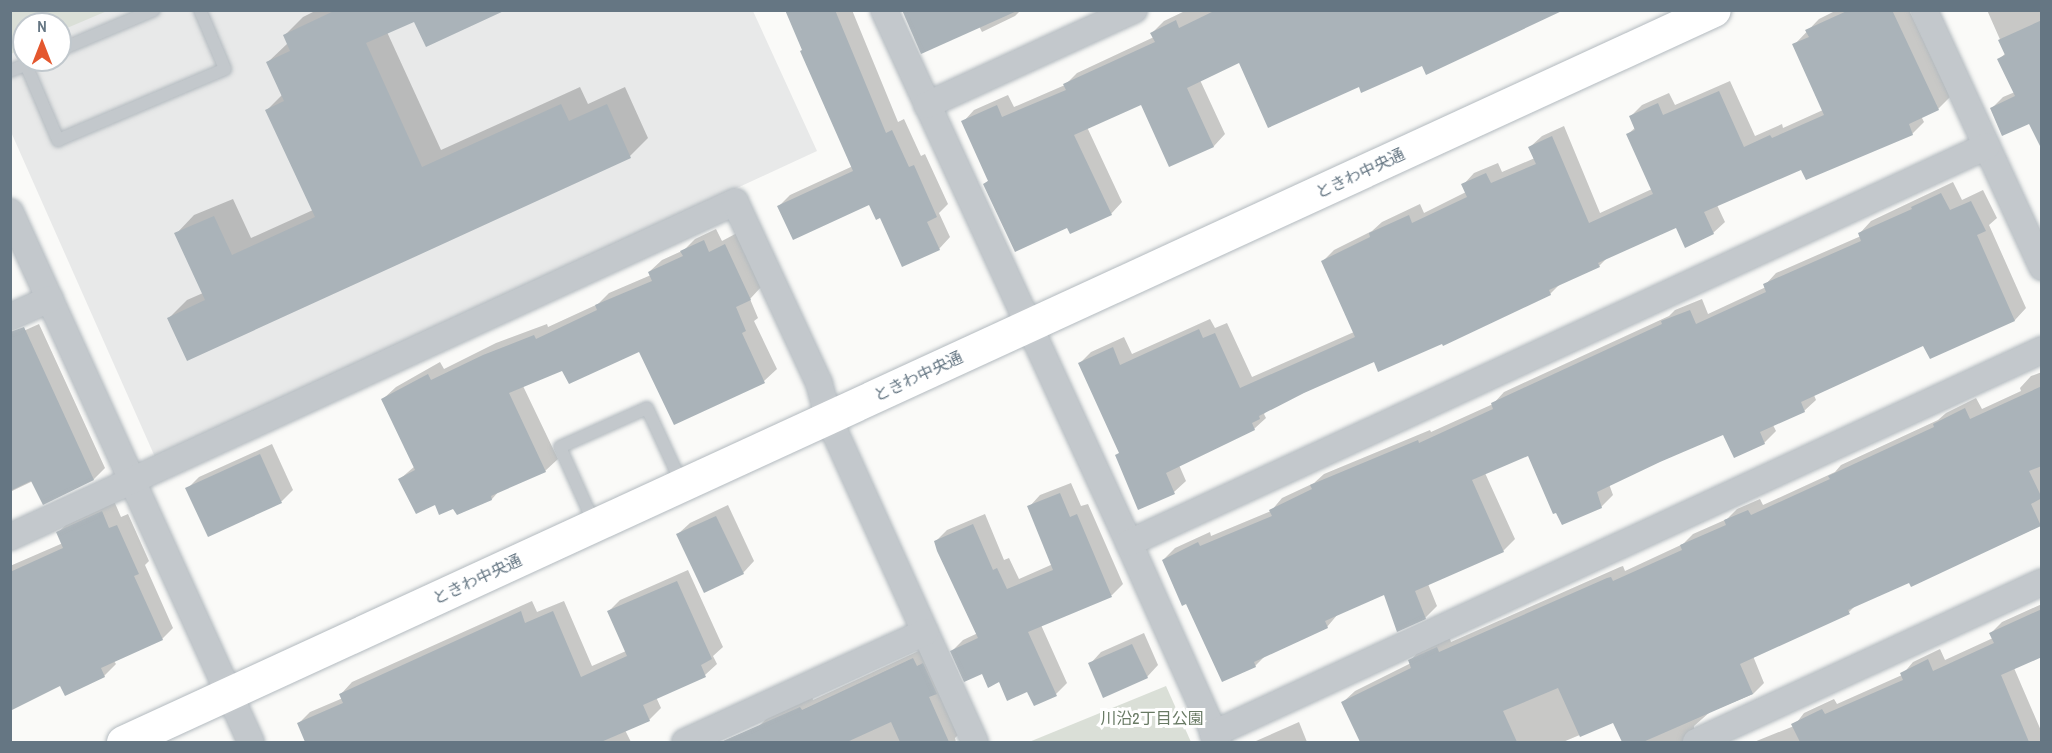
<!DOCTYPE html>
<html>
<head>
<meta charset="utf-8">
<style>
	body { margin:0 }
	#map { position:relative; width:2052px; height:753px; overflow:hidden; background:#fafaf8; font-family:"Archivo Narrow","Noto Sans JP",sans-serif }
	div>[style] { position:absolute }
	.built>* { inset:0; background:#e8e9e9 }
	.green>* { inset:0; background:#dadfd7 }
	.shadow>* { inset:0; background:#0003 }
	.building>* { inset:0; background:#aab3b9 }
	.roads { filter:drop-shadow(0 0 2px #b3babf) drop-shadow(0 0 2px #b3babf) }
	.lane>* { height:12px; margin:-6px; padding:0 6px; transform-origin:6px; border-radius:6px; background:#c3c8cc }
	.street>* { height:26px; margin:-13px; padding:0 13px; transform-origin:13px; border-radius:13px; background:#c3c8cc }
	.secondary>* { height:33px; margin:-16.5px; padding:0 16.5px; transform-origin:16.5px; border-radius:16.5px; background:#fff }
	span { translate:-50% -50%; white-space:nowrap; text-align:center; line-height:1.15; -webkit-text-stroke:6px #fff; paint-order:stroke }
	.street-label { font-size:16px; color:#657683 }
	.park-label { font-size:16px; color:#687a64 }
	.frame { position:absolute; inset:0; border:12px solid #657683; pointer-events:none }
	.north { position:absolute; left:12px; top:12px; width:60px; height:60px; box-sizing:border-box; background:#fff; border:2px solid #c1c8cd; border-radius:50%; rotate:0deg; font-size:16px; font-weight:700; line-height:24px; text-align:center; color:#657683 }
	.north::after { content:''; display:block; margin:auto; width:21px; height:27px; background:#e4572e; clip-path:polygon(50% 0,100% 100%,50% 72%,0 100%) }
</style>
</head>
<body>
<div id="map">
	<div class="built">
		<div style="clip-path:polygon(evenodd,10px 11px,753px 11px,817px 151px,155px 457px,11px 132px,10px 11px,24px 24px,60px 24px,60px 60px,24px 60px,24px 24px)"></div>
	</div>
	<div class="green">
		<div style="clip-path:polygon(10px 11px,11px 10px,107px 11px,60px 31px,60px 24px,24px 24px,24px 48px,11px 54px)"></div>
		<div style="clip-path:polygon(1166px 686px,1191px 742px,1029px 742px)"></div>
	</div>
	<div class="shadow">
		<div style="clip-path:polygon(317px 10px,503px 10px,415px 20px,387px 32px,441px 150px,580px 87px,588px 104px,625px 87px,648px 138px,630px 156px,169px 318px,187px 300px,203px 293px,176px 234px,194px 215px,233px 199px,251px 238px,313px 210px,267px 110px,283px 94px,268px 62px,288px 43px,285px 35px,303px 17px)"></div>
		<div style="clip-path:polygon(786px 10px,852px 10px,898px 122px,904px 119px,921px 156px,925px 154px,948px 204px,939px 213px,950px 237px,939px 249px,880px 216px,870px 203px,779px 206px,790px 195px,853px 166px)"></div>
		<div style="clip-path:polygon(907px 10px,1021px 10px,1015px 16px,982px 32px,979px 26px)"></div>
		<div style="clip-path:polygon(1187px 10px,1560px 10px,1423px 64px,1359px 85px,1240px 61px,1200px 80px,1225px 134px,1214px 146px,1170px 165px,1142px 103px,1087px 127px,1122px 202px,1111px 214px,985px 184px,989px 180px,963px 122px,974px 110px,1008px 95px,1014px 107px,1065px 85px,1077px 73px,1154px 37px,1152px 33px,1164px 21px)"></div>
		<div style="clip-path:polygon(1837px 10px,1909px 10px,1950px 97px,1938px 109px,1921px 116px,1924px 122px,1912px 134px,1802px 168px,1717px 205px,1725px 222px,1713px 233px,1676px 226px,1609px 256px,1599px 266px,1562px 282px,1550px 294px,1442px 342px,1375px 360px,1268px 409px,1264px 414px,1266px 418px,1254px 429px,1179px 465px,1186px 481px,1174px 492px,1120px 452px,1080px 363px,1091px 352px,1124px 337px,1132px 354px,1210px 319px,1215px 328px,1227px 323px,1252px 377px,1354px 332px,1323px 261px,1334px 250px,1372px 231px,1382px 222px,1420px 204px,1424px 213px,1466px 192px,1463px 185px,1474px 173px,1498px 163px,1502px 172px,1535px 158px,1530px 147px,1542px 136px,1564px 126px,1600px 213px,1652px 189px,1628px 134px,1636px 127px,1631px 116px,1642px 105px,1669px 93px,1675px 105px,1730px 81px,1755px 136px,1782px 124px,1783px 128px,1823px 110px,1794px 45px,1819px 19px)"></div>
		<div style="clip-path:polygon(1987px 10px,2042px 10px,2042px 141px,2032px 121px,1992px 108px,2003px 97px,2015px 92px,1999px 59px,2006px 53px)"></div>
		<div style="clip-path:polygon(1953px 182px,1962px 200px,1983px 190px,1997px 218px,1989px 225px,2026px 308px,2015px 320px,1930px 357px,1924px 344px,1814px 395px,1816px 400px,1804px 411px,1773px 425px,1776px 431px,1764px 443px,1724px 433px,1609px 484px,1613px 495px,1601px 507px,1528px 454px,1485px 473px,1515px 539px,1503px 551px,1428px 584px,1437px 606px,1425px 618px,1384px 593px,1338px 614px,1327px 627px,1267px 654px,1255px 666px,1187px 602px,1163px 560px,1175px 548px,1210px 532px,1211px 536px,1271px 511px,1282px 498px,1314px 483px,1324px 474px,1430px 430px,1431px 432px,1493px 404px,1504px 392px,1669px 316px,1675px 310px,1702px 299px,1708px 314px,1766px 287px,1765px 285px,1776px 273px,1861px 236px,1860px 233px,1871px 221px)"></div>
		<div style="clip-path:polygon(716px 229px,722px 241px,737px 233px,762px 286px,750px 299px,758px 318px,754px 321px,777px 369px,764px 381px,640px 350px,563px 369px,523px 386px,558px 459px,545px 471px,500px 490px,492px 499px,454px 507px,435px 503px,400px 479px,415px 466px,383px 399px,396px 387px,440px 362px,444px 369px,496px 343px,547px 324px,548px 327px,598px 304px,609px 293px,651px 275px,649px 272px,662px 260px,684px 250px,695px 239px)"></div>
		<div style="clip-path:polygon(39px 324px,105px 468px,94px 479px,44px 503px,33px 481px,10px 492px,10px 337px)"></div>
		<div style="clip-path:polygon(2042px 372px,2042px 525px,1912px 585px,1910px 581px,1857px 604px,1849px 612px,1753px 656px,1764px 683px,1753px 694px,1710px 712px,1694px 726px,1694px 737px,1702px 742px,1623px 742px,1613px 721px,1563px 742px,1362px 742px,1343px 702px,1355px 691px,1411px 663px,1410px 661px,1421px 649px,1449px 636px,1451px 642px,1620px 567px,1623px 566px,1625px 571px,1683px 544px,1693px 534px,1727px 519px,1737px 509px,1760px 499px,1763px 505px,1835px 472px,1841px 465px,1938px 420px,1946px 413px,1976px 398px,1982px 409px,2021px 391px,2020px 388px,2031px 376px)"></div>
		<div style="clip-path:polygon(272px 444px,293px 490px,282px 501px,209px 535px,187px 489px,199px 477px)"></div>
		<div style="clip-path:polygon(1071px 483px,1081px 506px,1088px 504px,1123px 584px,1112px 595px,1041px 625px,1067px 683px,1056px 694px,999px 680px,952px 651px,963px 640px,978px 633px,936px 541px,947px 530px,985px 514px,1004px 560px,1009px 558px,1019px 579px,1053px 564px,1029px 507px,1040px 495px)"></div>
		<div style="clip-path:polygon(114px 501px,121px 517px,128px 514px,149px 561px,145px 565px,173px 628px,162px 639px,114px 661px,116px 664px,104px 676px,61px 684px,10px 710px,10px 566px,63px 543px,58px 533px,69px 521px)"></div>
		<div style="clip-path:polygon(728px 505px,754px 561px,743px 573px,678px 534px,690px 523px)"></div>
		<div style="clip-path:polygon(688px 570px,723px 647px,713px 656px,717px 664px,705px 675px,656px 697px,661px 708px,649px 720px,625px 730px,631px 742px,307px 742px,298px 724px,310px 712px,343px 698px,341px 694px,352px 682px,532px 601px,537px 612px,564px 601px,592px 666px,626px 651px,608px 612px,620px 600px)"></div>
		<div style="clip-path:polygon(2042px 604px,2042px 655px,2014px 668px,2042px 733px,2041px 742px,1754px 742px,1794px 726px,1804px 713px,1834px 699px,1837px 704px,1902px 675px,1913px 662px,1940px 649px,1945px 660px,1993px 638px,1991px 633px,2002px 622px)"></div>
		<div style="clip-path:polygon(1144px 633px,1158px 665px,1147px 677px,1090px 664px,1101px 652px)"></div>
		<div style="clip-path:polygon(925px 648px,960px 733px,955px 738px,956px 742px,721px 742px,759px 726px,769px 716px,812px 696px,813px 700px)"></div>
		<div style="clip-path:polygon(1299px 722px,1307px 742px,1255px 742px,1256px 741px)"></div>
	</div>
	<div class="building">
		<div style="clip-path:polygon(336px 10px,506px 10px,426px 47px,414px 22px,366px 43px,422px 167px,561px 104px,569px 121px,607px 104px,631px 158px,187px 361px,167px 318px,205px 300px,174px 233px,214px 216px,232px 255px,315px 217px,265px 110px,284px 101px,266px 62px,290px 51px,283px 35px)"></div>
		<div style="clip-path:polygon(785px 10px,835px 10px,886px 133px,892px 130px,909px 167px,914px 165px,937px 217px,927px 222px,940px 250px,902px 267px,880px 218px,876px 220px,869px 205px,793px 240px,777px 206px,853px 171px,800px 51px,802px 50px)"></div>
		<div style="clip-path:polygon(902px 10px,1019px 10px,921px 54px)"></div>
		<div style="clip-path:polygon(1216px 10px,1564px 10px,1426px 75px,1422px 66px,1361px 93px,1359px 87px,1268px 128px,1239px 63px,1187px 88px,1214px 147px,1169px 167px,1141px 105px,1074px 135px,1112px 215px,1070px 234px,1067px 228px,1015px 252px,983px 184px,988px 181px,961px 121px,997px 105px,1002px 117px,1066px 90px,1063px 84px,1155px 42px,1150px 33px,1176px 20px,1179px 28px)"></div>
		<div style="clip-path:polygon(1849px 10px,1892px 10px,1939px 110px,1909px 124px,1913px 135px,1806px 180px,1801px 170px,1704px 212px,1714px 234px,1685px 248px,1676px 228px,1598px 263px,1600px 267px,1549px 290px,1551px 295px,1443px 346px,1442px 344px,1378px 372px,1374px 362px,1304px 393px,1259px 416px,1260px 419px,1252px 423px,1255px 430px,1166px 473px,1175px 494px,1138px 510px,1115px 455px,1119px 453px,1078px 363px,1113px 347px,1120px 365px,1199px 329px,1203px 338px,1215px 333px,1240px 388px,1355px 337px,1321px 261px,1370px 237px,1369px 233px,1409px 215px,1412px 223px,1467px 197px,1461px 184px,1486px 173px,1491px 183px,1536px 164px,1528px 147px,1552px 136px,1589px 223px,1653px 194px,1626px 134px,1635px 130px,1629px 116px,1658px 103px,1663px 115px,1719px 91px,1744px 147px,1770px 135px,1772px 138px,1824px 115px,1792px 44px,1809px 37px,1805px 30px)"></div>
		<div style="clip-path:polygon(2042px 20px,2042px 150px,2029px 124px,2002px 136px,1990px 108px,2015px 96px,1997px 59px,2005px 55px,1998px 40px)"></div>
		<div style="clip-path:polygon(1941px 193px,1950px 210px,1971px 201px,1986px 231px,1977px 235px,2015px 321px,1930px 359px,1923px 346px,1801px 402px,1805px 412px,1760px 432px,1765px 444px,1734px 458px,1723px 435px,1660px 462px,1597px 492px,1602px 508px,1562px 525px,1556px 513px,1553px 514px,1528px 456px,1472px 480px,1504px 552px,1415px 591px,1426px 619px,1397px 632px,1384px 595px,1325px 621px,1328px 628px,1254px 662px,1256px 667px,1222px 682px,1186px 604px,1182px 606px,1162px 560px,1198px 542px,1200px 546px,1272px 516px,1269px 510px,1312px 489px,1310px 485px,1418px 440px,1419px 443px,1493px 409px,1491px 403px,1662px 324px,1661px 321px,1690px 310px,1696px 324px,1766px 292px,1763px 284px,1861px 241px,1858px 233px,1912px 209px,1911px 207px)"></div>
		<div style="clip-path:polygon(704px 240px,709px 252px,725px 244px,751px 300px,736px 307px,746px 331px,742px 333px,765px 383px,674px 425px,639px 352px,569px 384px,562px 371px,509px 393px,546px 472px,491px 496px,492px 500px,457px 515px,453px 509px,439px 515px,435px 505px,416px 514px,398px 479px,415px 470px,381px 399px,428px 374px,431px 380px,483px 355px,534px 335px,536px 339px,597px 310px,595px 305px,652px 281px,648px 272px,683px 256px,680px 251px)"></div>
		<div style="clip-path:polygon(24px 327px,94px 480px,43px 505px,31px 481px,10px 491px,10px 332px)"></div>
		<div style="clip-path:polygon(2042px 386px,2042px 466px,2029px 471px,2042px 498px,2031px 504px,2041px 526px,1911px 587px,1909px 583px,1848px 610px,1850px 614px,1740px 664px,1753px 694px,1643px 742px,1622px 742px,1613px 723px,1580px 737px,1558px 688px,1503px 711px,1517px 742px,1360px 742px,1341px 702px,1411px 668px,1408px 660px,1437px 647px,1439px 652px,1607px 578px,1611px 577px,1613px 581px,1682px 550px,1680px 545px,1726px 525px,1724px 520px,1748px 510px,1751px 515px,1830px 479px,1828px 476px,1934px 427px,1933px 424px,1965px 408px,1970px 419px)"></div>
		<div style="clip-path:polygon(260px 454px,282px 503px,208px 537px,185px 488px)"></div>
		<div style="clip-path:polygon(1060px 493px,1070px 517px,1077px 514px,1112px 597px,1028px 632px,1057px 696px,1034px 706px,1027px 692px,1007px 701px,999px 682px,988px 688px,982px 674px,964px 682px,950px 651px,978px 638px,937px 551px,934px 541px,973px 524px,993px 570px,997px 568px,1007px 589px,1053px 570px,1027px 506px)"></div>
		<div style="clip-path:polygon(102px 511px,109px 528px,117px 525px,139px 574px,134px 576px,163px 640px,101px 668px,105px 677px,65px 696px,60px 686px,10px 711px,10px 572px,63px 548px,56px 532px)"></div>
		<div style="clip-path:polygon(716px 516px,744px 574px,704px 593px,676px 534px)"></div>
		<div style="clip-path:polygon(677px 581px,712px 659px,701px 665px,706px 677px,643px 705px,650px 721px,601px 742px,305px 742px,297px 723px,343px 703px,339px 694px,521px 611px,525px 623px,553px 611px,581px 677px,627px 656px,607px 611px)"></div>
		<div style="clip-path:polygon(2042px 609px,2042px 657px,2001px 675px,2029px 742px,1800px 742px,1791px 724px,1822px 709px,1825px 714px,1903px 680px,1900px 673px,1928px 659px,1933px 671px,1994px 643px,1989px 633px)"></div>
		<div style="clip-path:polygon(1132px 644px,1148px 678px,1103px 698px,1088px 663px)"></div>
		<div style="clip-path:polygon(913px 658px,917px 666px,923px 663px,937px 694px,929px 697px,949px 742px,900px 742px,891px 722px,847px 742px,721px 742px,800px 707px,802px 710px)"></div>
	</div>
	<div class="roads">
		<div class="lane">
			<div style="left:60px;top:50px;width:102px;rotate:-23.1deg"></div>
			<div style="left:26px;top:65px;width:82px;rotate:66.9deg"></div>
			<div style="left:58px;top:140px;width:181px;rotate:-23deg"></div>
			<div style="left:225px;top:69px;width:64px;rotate:-113deg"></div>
			<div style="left:10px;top:71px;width:29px;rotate:-22deg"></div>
			<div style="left:594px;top:523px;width:83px;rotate:-114.1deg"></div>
			<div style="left:560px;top:447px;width:95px;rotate:-24.1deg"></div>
			<div style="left:647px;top:408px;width:81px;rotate:65.3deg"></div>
		</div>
		<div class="street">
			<div style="left:884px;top:10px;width:587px;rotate:65.31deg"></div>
			<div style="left:1129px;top:543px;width:218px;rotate:65.9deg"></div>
			<div style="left:1924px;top:10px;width:283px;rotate:65.3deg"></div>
			<div style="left:927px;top:105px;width:228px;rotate:-24.7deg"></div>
			<div style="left:10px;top:212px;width:582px;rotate:65.55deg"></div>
			<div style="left:10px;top:317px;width:44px;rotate:-24.2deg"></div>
			<div style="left:10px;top:537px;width:799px;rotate:-24.8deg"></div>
			<div style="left:735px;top:202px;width:200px;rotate:65.1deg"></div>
			<div style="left:819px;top:383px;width:35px;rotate:75deg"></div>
			<div style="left:828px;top:417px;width:357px;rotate:65.7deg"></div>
			<div style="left:1129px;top:543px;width:945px;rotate:-24.83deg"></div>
			<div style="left:1213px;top:734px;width:914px;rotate:-24.85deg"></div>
			<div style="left:685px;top:742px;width:264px;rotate:-24.6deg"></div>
			<div style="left:1696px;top:742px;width:381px;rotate:-24.8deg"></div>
		</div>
		<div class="secondary">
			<div style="left:123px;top:742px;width:1751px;rotate:-24.71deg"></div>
		</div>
	</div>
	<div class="street-label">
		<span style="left:1360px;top:173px;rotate:-25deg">ときわ中央通</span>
		<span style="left:918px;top:376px;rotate:-25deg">ときわ中央通</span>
		<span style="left:477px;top:579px;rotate:-25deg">ときわ中央通</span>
	</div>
	<div class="park-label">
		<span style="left:1152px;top:718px">川沿2丁目公園</span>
	</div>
	<div class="frame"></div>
	<div class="north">N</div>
</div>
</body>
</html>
